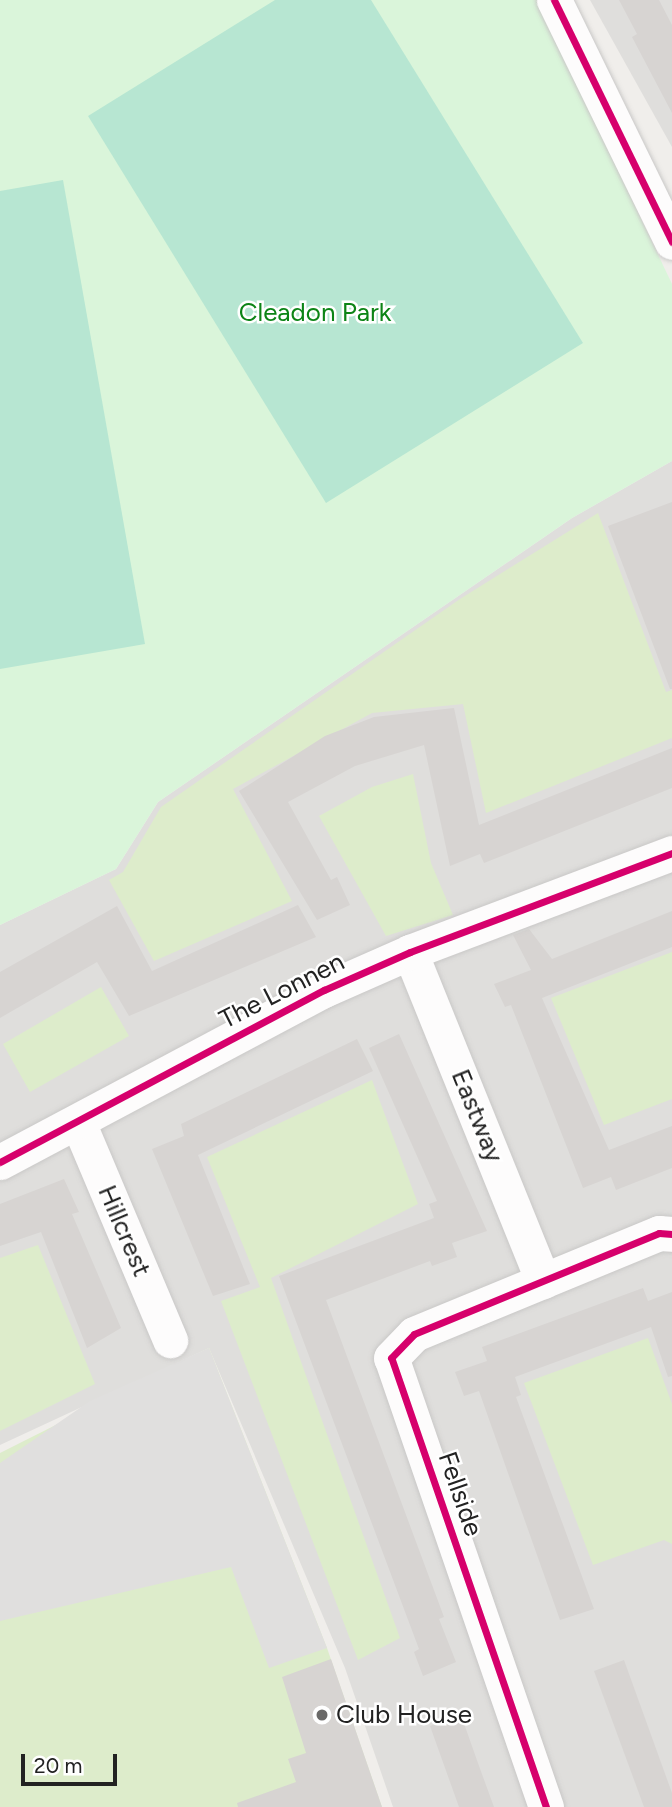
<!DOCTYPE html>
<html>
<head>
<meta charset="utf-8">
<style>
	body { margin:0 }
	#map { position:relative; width:672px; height:1807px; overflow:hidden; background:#f0eeeb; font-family:Figtree,sans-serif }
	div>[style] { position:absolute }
	.residential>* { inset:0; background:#dfdedc }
	.grass>* { inset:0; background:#ddeccb }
	.park>* { inset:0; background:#daf5da }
	.pitch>* { inset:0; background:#b7e6d2 }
	.parking>* { inset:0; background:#e0dfde }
	.building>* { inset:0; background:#d7d4d2 }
	.roads { filter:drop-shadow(0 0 2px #c9c8c7) drop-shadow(0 0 2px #c9c8c7) }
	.minor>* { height:35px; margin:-17.5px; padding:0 17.5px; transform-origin:17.5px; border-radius:17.5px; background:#fdfcfc }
	.cycleway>* { height:7px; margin:-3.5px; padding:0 3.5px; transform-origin:3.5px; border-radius:3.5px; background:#d6006c }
	.dots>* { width:19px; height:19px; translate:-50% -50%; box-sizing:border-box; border:4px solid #fff; border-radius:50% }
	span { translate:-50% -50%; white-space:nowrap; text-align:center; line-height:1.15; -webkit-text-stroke:5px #fff; paint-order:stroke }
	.park-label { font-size:26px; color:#0c8416 }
	.street-label { font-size:26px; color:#222 }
	.poi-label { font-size:26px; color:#222 }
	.left { translate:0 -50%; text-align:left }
	.scale { position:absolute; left:21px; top:1754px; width:96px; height:32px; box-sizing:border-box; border:4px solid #222; border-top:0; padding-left:9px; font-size:21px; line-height:24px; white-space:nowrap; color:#222; -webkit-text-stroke:5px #fff; paint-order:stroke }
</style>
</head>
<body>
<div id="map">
	<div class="residential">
		<div style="clip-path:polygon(590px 0,672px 0,672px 147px)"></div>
		<div style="clip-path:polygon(672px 461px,672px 1807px,393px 1807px,345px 1668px,209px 1348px,0 1445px,0 925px,116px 869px,158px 802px,572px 518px)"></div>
	</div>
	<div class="grass">
		<div style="clip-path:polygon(598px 513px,666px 692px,672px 690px,672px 738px,486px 813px,463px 704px,372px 713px,233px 789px,292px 901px,154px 961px,109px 880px,123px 872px,161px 807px,460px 599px)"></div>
		<div style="clip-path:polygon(413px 774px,431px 863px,453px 915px,386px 936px,319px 816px,372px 787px)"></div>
		<div style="clip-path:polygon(672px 952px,672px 1099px,604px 1125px,551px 998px)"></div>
		<div style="clip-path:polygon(101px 987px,129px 1036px,30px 1092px,3px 1044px)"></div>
		<div style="clip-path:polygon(372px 1080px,418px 1204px,271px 1278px,400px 1638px,358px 1660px,221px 1301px,260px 1287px,207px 1157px)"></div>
		<div style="clip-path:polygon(38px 1245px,95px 1384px,0 1431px,0 1258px)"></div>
		<div style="clip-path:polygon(648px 1338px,672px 1404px,672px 1544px,664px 1540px,593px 1565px,524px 1383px)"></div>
		<div style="clip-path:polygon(209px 1348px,327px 1648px,382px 1807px,0 1807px,0 1453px)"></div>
	</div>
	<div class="park">
		<div style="clip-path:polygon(0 0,537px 0,672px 284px,672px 461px,572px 518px,158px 802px,116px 869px,0 925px)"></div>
	</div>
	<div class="pitch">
		<div style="clip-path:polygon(275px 0,371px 0,583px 343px,326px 503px,88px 116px)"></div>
		<div style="clip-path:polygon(63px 180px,145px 644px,0 669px,0 191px)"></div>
	</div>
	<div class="parking">
		<div style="clip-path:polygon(209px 1348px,327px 1648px,269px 1668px,231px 1567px,0 1621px,0 1463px,90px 1401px)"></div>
	</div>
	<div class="building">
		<div style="clip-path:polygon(619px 0,659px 0,672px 25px,672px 113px,632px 37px,637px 34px)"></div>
		<div style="clip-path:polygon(672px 502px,672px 689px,670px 689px,608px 526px)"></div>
		<div style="clip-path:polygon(454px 708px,479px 825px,672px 748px,672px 788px,484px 863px,480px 854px,450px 866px,424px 745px,355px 766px,288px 802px,331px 880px,337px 877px,350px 905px,317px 920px,239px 791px,325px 736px,374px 717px)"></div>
		<div style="clip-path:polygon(298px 905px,316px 937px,129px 1016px,97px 962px,0 1018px,0 972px,117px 906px,152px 971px)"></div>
		<div style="clip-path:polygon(672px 911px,672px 947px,542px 998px,609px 1150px,672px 1126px,672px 1168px,616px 1190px,611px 1177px,583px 1188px,511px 1005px,505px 1007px,494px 984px,531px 970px,513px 935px,529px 929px,552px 959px)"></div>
		<div style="clip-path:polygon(399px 1034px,487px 1231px,452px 1243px,457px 1257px,432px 1266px,430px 1261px,326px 1300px,444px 1617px,439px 1619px,456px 1662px,423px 1676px,414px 1652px,419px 1649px,279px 1276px,434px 1218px,429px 1204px,437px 1201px,369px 1048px)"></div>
		<div style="clip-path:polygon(357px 1039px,373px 1071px,198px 1155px,250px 1284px,213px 1296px,152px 1149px,184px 1136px,181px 1124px)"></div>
		<div style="clip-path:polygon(64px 1179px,79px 1212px,72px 1214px,121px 1328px,87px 1348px,41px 1232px,0 1246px,0 1204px)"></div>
		<div style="clip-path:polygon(643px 1288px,648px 1301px,672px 1292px,672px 1376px,668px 1377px,651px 1327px,515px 1377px,521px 1395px,516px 1397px,594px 1609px,560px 1620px,479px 1391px,464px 1396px,455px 1372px,487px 1361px,482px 1347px)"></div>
		<div style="clip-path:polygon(331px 1659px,382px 1807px,238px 1807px,237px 1803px,296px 1782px,288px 1759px,306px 1753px,282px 1677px)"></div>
		<div style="clip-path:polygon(624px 1660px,672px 1793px,672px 1807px,644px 1807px,594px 1671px)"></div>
		<div style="clip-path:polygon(461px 1715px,479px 1766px,494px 1807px,459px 1807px,430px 1726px)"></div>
	</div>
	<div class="roads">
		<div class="minor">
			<div style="left:554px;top:0;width:269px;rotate:64deg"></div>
			<div style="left:410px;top:952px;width:355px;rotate:68deg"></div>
			<div style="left:78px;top:1122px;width:237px;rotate:67.1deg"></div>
			<div style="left:0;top:1162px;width:367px;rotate:-28deg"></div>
			<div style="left:324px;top:990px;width:94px;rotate:-23.8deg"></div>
			<div style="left:410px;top:952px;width:280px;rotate:-20.7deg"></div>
			<div style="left:546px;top:1807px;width:475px;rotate:-109deg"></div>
			<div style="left:391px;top:1358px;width:33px;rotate:-46deg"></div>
			<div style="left:414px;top:1334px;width:265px;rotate:-22.4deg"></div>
			<div style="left:659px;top:1233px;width:13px;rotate:4deg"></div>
		</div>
	</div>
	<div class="cycleway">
		<div style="left:554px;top:0;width:269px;rotate:64deg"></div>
		<div style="left:0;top:1162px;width:367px;rotate:-28deg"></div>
		<div style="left:324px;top:990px;width:94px;rotate:-23.8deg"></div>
		<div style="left:410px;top:952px;width:280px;rotate:-20.7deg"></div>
		<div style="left:546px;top:1807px;width:475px;rotate:-109deg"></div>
		<div style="left:391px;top:1358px;width:33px;rotate:-46deg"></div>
		<div style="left:414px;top:1334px;width:265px;rotate:-22.4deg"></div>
		<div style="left:659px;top:1233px;width:13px;rotate:4deg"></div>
	</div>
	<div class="dots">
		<div style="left:322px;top:1715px;background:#6a6968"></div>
	</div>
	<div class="park-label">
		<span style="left:315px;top:313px">Cleadon Park</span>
	</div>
	<div class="street-label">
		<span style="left:282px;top:991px;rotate:-27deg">The Lonnen</span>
		<span style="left:477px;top:1116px;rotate:68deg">Eastway</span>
		<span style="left:124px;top:1231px;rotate:67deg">Hillcrest</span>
		<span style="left:460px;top:1494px;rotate:71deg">Fellside</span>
	</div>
	<div class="poi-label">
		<span class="left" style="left:336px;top:1715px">Club House</span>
	</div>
	<div class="scale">20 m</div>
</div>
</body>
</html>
